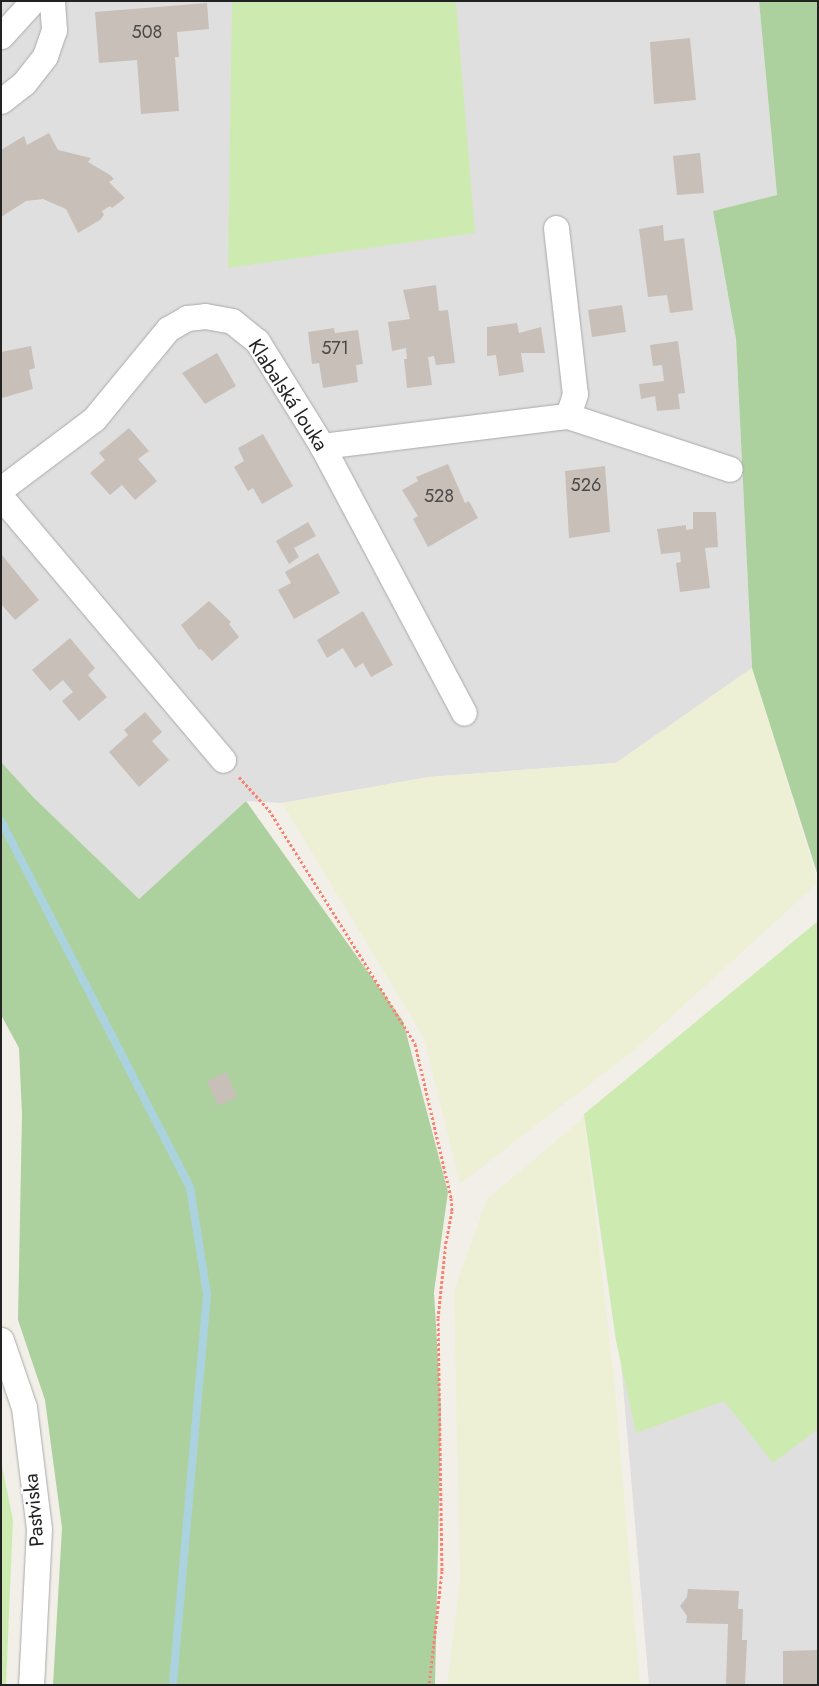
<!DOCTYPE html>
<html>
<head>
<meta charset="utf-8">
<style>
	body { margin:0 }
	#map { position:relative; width:819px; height:1686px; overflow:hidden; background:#f2efe9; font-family:Jost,sans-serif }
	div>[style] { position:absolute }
	.residential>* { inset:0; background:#e0dfdf }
	.farmland>* { inset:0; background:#eef0d5 }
	.grass>* { inset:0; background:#cdebb0 }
	.forest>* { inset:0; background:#add19e }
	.stream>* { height:8px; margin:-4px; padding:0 4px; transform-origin:4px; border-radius:4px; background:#aad3df }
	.building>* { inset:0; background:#c7bfb8 }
	.path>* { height:3px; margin-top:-1.5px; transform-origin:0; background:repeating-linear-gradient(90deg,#fa8072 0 2.5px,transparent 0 5px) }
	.roads { filter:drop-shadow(0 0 1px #a9a9a9) drop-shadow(0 0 1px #a9a9a9) }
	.minor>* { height:25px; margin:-12.5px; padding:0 12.5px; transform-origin:12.5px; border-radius:12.5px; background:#fff }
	span { translate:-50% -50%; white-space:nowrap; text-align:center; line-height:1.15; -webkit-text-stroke:4.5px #fff; paint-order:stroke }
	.number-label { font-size:18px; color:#4b4948 }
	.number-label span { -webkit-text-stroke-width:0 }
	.street-label { font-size:20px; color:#222 }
	.frame { position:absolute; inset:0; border:2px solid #222; pointer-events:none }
</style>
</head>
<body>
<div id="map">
	<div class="residential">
		<div style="clip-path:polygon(1px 1px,759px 1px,777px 196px,713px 211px,736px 339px,752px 668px,616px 763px,429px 777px,282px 803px,246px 801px,139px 899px,1px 767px)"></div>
		<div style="clip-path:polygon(818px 1118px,818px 1685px,649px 1685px,619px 1339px)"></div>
	</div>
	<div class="farmland">
		<div style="clip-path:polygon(752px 668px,818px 883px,637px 1048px,460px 1184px,424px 1038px,282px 803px,429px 777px,616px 763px)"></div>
		<div style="clip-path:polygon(584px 1117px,615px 1388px,640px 1685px,447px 1685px,460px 1583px,454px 1291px,487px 1199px)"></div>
	</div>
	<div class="grass">
		<div style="clip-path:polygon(232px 1px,456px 1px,475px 233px,228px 268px)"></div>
		<div style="clip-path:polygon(818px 921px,818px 1429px,773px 1463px,724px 1401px,636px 1433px,616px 1341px,584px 1114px)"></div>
		<div style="clip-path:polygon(1px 1461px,13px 1520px,6px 1685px,1px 1685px)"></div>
	</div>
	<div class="forest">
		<div style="clip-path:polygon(759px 1px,818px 1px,818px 876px,752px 668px,736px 339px,713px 211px,777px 195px)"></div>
		<div style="clip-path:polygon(1px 762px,34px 798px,139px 899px,246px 801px,403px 1021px,448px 1192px,434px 1292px,441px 1410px,435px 1685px,53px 1685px,62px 1528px,45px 1400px,18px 1320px,22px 1115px,19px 1048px,1px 1015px)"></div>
	</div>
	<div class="stream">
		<div style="left:1px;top:821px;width:412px;rotate:62.7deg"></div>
		<div style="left:190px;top:1187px;width:108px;rotate:81deg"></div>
		<div style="left:207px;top:1294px;width:392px;rotate:95deg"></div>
	</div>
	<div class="building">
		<div style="clip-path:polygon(207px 3px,209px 29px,177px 32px,179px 57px,175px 57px,179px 111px,141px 114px,137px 60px,99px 63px,95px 12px)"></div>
		<div style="clip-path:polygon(690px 38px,696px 100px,654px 104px,650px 42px)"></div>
		<div style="clip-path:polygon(49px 133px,58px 150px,91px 158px,88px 162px,110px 175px,114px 179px,109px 182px,125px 198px,112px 208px,110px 206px,102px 211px,104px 215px,100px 220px,78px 233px,66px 209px,43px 199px,26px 201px,1px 217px,1px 150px,24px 136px,27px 145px)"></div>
		<div style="clip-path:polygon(700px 153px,704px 193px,677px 195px,673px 156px)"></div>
		<div style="clip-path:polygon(663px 225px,664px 241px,684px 238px,693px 310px,670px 313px,667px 295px,648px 297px,639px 229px)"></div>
		<div style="clip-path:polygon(436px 285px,439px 311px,448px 310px,455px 363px,436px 365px,434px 356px,428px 357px,432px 385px,407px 388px,404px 359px,407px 359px,406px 348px,392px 351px,388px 322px,410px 319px,403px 290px)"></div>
		<div style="clip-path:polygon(622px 305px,626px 332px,592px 337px,588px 310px)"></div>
		<div style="clip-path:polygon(517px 323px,519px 333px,541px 327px,545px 353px,521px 353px,524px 372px,499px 376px,496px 355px,487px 356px,487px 327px)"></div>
		<div style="clip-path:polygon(334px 328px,335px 333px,358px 330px,363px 364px,356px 365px,358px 382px,323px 388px,319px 363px,312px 364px,308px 332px)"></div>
		<div style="clip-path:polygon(678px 341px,685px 393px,678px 394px,680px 409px,657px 411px,655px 396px,641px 399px,639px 384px,664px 381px,662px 365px,653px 366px,650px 345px)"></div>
		<div style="clip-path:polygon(31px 346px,35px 368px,29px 370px,33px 389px,2px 398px,1px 352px)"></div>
		<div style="clip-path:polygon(217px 353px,236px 386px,205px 404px,182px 373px)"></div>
		<div style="clip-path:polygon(129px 428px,149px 451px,138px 459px,157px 481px,135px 500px,122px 485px,110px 495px,90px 473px,105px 460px,99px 453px)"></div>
		<div style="clip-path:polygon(263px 434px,293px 486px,262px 504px,253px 488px,248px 491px,234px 467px,244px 461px,238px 448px)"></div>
		<div style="clip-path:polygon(448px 464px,465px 503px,469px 501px,478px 518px,428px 547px,413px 519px,418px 516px,402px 490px,418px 481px,416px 477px)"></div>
		<div style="clip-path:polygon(605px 466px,610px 532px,569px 538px,565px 471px)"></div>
		<div style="clip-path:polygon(693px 512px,716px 512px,718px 547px,705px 548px,710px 588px,680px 592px,676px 563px,681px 562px,680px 552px,661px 554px,657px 529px,686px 525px,686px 530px,693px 529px)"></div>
		<div style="clip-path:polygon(308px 522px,316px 536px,294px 548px,299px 557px,289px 564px,276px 541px)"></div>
		<div style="clip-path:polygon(318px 553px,340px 593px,294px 619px,278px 590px,291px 583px,285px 572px)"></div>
		<div style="clip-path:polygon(1px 554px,39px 600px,15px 620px,1px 604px)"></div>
		<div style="clip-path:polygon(209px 601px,231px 622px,229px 624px,239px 637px,212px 661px,201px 649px,199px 650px,181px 625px)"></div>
		<div style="clip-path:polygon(363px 611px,393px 665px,371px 677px,363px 663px,355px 668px,343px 648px,327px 658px,317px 640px)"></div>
		<div style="clip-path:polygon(70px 638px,95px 668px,88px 675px,107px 697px,79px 721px,62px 701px,73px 692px,63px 680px,50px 691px,32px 670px)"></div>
		<div style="clip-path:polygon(145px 712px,162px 732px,152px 741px,169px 760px,139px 787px,109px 752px,128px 735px,124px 730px)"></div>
		<div style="clip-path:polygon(226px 1072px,237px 1097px,218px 1106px,207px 1081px)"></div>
		<div style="clip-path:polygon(688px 1589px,739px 1591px,738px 1609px,743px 1609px,742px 1640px,747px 1640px,745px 1685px,726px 1685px,728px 1624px,686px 1623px,687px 1616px,680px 1606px,687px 1597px)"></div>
		<div style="clip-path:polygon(818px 1650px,818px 1685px,783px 1685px,783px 1651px)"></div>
	</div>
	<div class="path">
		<div style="left:239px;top:777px;width:45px;rotate:47.7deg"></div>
		<div style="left:269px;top:810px;width:276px;rotate:58deg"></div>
		<div style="left:415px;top:1044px;width:158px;rotate:76.8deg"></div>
		<div style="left:451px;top:1198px;width:13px;rotate:86deg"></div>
		<div style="left:452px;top:1211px;width:31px;rotate:101deg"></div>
		<div style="left:446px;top:1241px;width:77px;rotate:95.9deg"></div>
		<div style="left:438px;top:1318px;width:253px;rotate:89.1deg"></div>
		<div style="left:442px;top:1571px;width:115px;rotate:96.5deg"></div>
	</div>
	<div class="roads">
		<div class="minor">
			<div style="left:1px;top:36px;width:47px;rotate:-47.6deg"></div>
			<div style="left:1px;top:101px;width:29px;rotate:-38deg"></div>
			<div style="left:24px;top:83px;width:34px;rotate:-52deg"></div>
			<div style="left:45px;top:56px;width:28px;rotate:-71deg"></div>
			<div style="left:54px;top:30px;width:29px;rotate:-94deg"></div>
			<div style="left:556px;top:228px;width:167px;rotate:83.5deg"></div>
			<div style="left:575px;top:394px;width:23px;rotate:108deg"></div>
			<div style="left:322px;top:446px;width:248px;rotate:-7deg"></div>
			<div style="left:568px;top:416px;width:170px;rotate:18.1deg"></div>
			<div style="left:1px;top:489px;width:116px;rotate:-37deg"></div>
			<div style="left:94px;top:419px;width:117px;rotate:-50.6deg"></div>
			<div style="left:168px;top:329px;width:22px;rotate:-30deg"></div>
			<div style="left:187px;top:318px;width:18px;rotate:-6deg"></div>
			<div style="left:205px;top:316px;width:27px;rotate:10deg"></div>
			<div style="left:232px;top:321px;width:32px;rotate:39deg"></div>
			<div style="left:257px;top:341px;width:123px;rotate:58.2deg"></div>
			<div style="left:322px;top:446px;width:302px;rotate:62deg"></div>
			<div style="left:1px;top:497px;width:344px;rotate:49.8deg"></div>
			<div style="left:1px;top:1340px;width:71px;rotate:71.1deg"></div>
			<div style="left:24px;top:1407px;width:123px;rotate:83deg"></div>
			<div style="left:39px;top:1529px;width:156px;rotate:92.9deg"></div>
		</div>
	</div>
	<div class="number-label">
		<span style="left:147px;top:32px">508</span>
		<span style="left:335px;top:348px">571</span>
		<span style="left:586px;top:485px">526</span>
		<span style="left:439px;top:496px">528</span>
	</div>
	<div class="street-label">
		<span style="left:288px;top:395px;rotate:57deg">Klabalská louka</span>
		<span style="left:34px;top:1510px;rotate:-95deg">Pastviska</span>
	</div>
	<div class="frame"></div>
</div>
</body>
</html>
